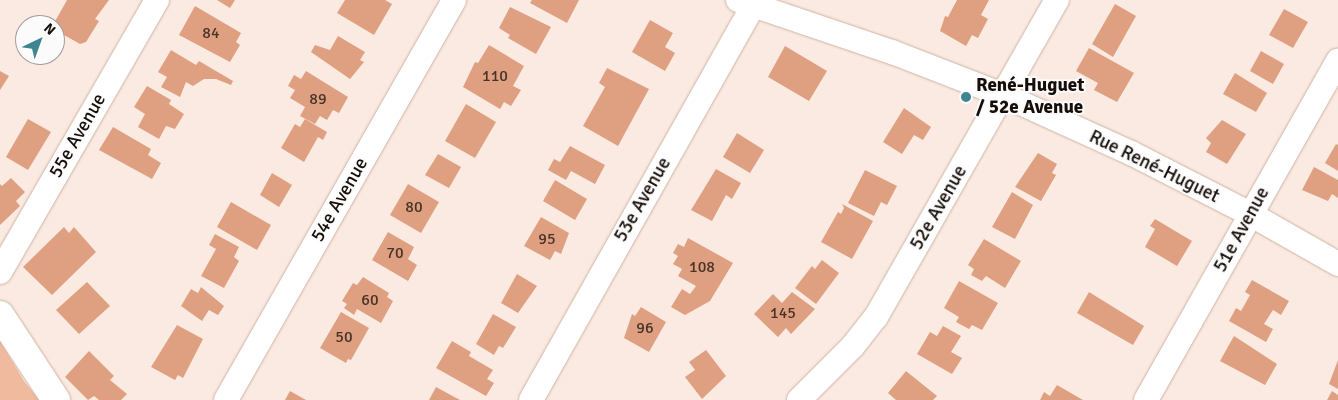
<!DOCTYPE html>
<html>
<head>
<meta charset="utf-8">
<style>
	body { margin:0 }
	#map { position:relative; width:1338px; height:400px; overflow:hidden; background:#fbeae1; font-family:Signika,sans-serif }
	div>[style] { position:absolute }
	.green>* { inset:0; background:#efba9e }
	.building>* { inset:0; background:#dea080 }
	.roads { filter:drop-shadow(0 0 1px #ceb3a5) drop-shadow(0 0 1px #ceb3a5) }
	.minor>* { height:24px; margin:-12px; padding:0 12px; transform-origin:12px; border-radius:12px; background:#fff }
	.tertiary>* { height:28px; margin:-14px; padding:0 14px; transform-origin:14px; border-radius:14px; background:#fff }
	.dots>* { width:14px; height:14px; translate:-50% -50%; box-sizing:border-box; border:2px solid #fbfbfb; border-radius:50% }
	span { translate:-50% -50%; white-space:nowrap; text-align:center; line-height:1.15; -webkit-text-stroke:4px #fbfbfb; paint-order:stroke }
	.number-label { font-size:16px; color:#493227 }
	.number-label span { -webkit-text-stroke-width:0 }
	.poi-label { font-size:19px; color:#170e09; font-weight:700 }
	.left { translate:0 -50%; text-align:left }
	.street-label { font-size:19px; color:#170e09 }
	.north { position:absolute; left:15px; top:15px; width:50px; height:50px; box-sizing:border-box; background:#fbfbfb; border:1px solid #a09c9a; border-radius:50%; rotate:42deg; font-size:14px; font-weight:700; line-height:20px; text-align:center; color:#170e09 }
	.north::after { content:''; display:block; margin:auto; width:18px; height:22px; background:#3f8491; clip-path:polygon(50% 0,100% 100%,50% 72%,0 100%) }
</style>
</head>
<body>
<div id="map">
	<div class="green">
		<div style="clip-path:polygon(0 341px,24px 381px,39px 400px,0 400px)"></div>
	</div>
	<div class="building">
		<div style="clip-path:polygon(67px 0,109px 0,95px 19px,99px 21px,86px 42px,80px 44px,55px 30px,53px 25px)"></div>
		<div style="clip-path:polygon(217px 0,235px 0,230px 8px)"></div>
		<div style="clip-path:polygon(345px 0,385px 0,392px 4px,374px 35px,337px 13px)"></div>
		<div style="clip-path:polygon(532px 0,579px 0,567px 23px,530px 3px)"></div>
		<div style="clip-path:polygon(957px 0,989px 0,981px 15px,988px 19px,978px 38px,972px 35px,966px 46px,940px 31px,945px 16px,948px 17px)"></div>
		<div style="clip-path:polygon(1115px 4px,1136px 16px,1113px 57px,1092px 44px)"></div>
		<div style="clip-path:polygon(195px 6px,241px 33px,236px 42px,240px 45px,230px 62px,179px 35px)"></div>
		<div style="clip-path:polygon(510px 7px,551px 27px,536px 54px,508px 38px,510px 35px,499px 28px)"></div>
		<div style="clip-path:polygon(1284px 9px,1308px 22px,1293px 48px,1269px 35px)"></div>
		<div style="clip-path:polygon(650px 20px,673px 33px,665px 47px,675px 53px,665px 71px,632px 52px)"></div>
		<div style="clip-path:polygon(338px 36px,365px 52px,360px 60px,364px 62px,350px 79px,311px 52px,315px 45px,330px 50px)"></div>
		<div style="clip-path:polygon(489px 45px,524px 66px,513px 86px,521px 90px,511px 106px,504px 102px,500px 109px,463px 87px,475px 62px,478px 63px)"></div>
		<div style="clip-path:polygon(785px 46px,827px 71px,809px 101px,768px 77px)"></div>
		<div style="clip-path:polygon(1089px 48px,1134px 73px,1117px 102px,1094px 90px,1098px 83px,1076px 71px)"></div>
		<div style="clip-path:polygon(171px 50px,196px 65px,199px 61px,233px 81px,231px 85px,216px 79px,204px 79px,193px 86px,186px 82px,180px 97px,161px 87px,167px 77px,158px 72px)"></div>
		<div style="clip-path:polygon(1261px 51px,1284px 64px,1273px 84px,1250px 71px)"></div>
		<div style="clip-path:polygon(607px 68px,649px 89px,618px 146px,583px 126px,605px 87px,599px 83px)"></div>
		<div style="clip-path:polygon(0 71px,9px 76px,0 90px)"></div>
		<div style="clip-path:polygon(306px 71px,348px 97px,339px 113px,333px 110px,327px 120px,320px 116px,315px 124px,300px 116px,305px 107px,290px 98px,295px 90px,288px 86px,294px 75px,301px 79px)"></div>
		<div style="clip-path:polygon(1235px 73px,1267px 93px,1256px 112px,1223px 94px)"></div>
		<div style="clip-path:polygon(147px 86px,171px 100px,169px 104px,184px 114px,175px 129px,166px 126px,159px 139px,138px 127px,145px 114px,134px 107px)"></div>
		<div style="clip-path:polygon(466px 104px,496px 122px,475px 158px,445px 141px)"></div>
		<div style="clip-path:polygon(904px 108px,931px 127px,923px 140px,914px 135px,902px 154px,883px 142px)"></div>
		<div style="clip-path:polygon(28px 119px,51px 132px,28px 170px,6px 157px)"></div>
		<div style="clip-path:polygon(305px 119px,327px 132px,323px 140px,318px 137px,304px 162px,281px 148px,295px 124px,300px 127px)"></div>
		<div style="clip-path:polygon(1222px 120px,1246px 134px,1227px 164px,1206px 152px,1211px 143px,1206px 138px)"></div>
		<div style="clip-path:polygon(113px 127px,151px 149px,148px 155px,161px 163px,152px 179px,99px 150px)"></div>
		<div style="clip-path:polygon(737px 133px,764px 150px,750px 173px,723px 157px)"></div>
		<div style="clip-path:polygon(1336px 144px,1338px 145px,1338px 171px,1325px 163px)"></div>
		<div style="clip-path:polygon(570px 146px,605px 165px,595px 184px,571px 171px,566px 180px,548px 170px,554px 159px,560px 162px)"></div>
		<div style="clip-path:polygon(1038px 153px,1057px 164px,1052px 173px,1056px 175px,1041px 201px,1015px 187px)"></div>
		<div style="clip-path:polygon(438px 154px,461px 167px,449px 188px,425px 175px)"></div>
		<div style="clip-path:polygon(1314px 167px,1338px 180px,1338px 198px,1332px 194px,1328px 201px,1302px 190px)"></div>
		<div style="clip-path:polygon(716px 169px,741px 183px,732px 199px,726px 195px,712px 221px,691px 210px)"></div>
		<div style="clip-path:polygon(865px 170px,897px 186px,887px 205px,881px 202px,874px 216px,848px 203px)"></div>
		<div style="clip-path:polygon(272px 173px,292px 185px,279px 207px,260px 195px)"></div>
		<div style="clip-path:polygon(11px 178px,25px 192px,16px 201px,20px 206px,0 225px,0 184px,2px 186px)"></div>
		<div style="clip-path:polygon(555px 180px,587px 199px,575px 220px,543px 201px)"></div>
		<div style="clip-path:polygon(408px 184px,439px 202px,421px 233px,390px 215px)"></div>
		<div style="clip-path:polygon(1012px 192px,1033px 205px,1015px 239px,992px 227px)"></div>
		<div style="clip-path:polygon(231px 202px,271px 225px,257px 250px,217px 227px)"></div>
		<div style="clip-path:polygon(842px 204px,873px 221px,852px 259px,821px 242px,838px 212px,841px 214px,844px 208px)"></div>
		<div style="clip-path:polygon(541px 217px,569px 233px,561px 254px,555px 251px,550px 260px,524px 246px)"></div>
		<div style="clip-path:polygon(1155px 219px,1192px 241px,1177px 266px,1145px 247px,1155px 229px,1150px 226px)"></div>
		<div style="clip-path:polygon(64px 227px,69px 233px,74px 227px,96px 252px,52px 295px,23px 267px)"></div>
		<div style="clip-path:polygon(388px 232px,414px 247px,408px 259px,417px 265px,408px 281px,372px 260px)"></div>
		<div style="clip-path:polygon(215px 234px,239px 247px,234px 257px,239px 261px,224px 288px,201px 276px,216px 249px,209px 245px)"></div>
		<div style="clip-path:polygon(688px 238px,733px 263px,710px 301px,685px 315px,671px 307px,682px 289px,690px 294px,696px 286px,678px 276px,682px 269px,673px 264px,678px 256px,673px 253px,678px 244px,684px 247px)"></div>
		<div style="clip-path:polygon(984px 239px,1021px 261px,1005px 288px,986px 276px,982px 281px,971px 275px,974px 269px,968px 265px)"></div>
		<div style="clip-path:polygon(822px 260px,839px 273px,816px 304px,795px 288px,812px 266px,815px 269px)"></div>
		<div style="clip-path:polygon(517px 274px,537px 286px,518px 313px,501px 303px)"></div>
		<div style="clip-path:polygon(363px 277px,389px 293px,387px 297px,393px 301px,381px 323px,357px 309px,354px 315px,344px 308px,347px 304px,342px 301px,353px 283px,357px 285px)"></div>
		<div style="clip-path:polygon(1252px 280px,1289px 301px,1281px 315px,1273px 310px,1264px 324px,1273px 329px,1266px 342px,1229px 321px,1236px 308px,1241px 311px,1250px 295px,1245px 292px)"></div>
		<div style="clip-path:polygon(959px 281px,998px 303px,982px 330px,972px 325px,969px 329px,956px 322px,959px 317px,944px 308px)"></div>
		<div style="clip-path:polygon(87px 282px,110px 306px,79px 334px,56px 310px)"></div>
		<div style="clip-path:polygon(201px 287px,224px 306px,218px 315px,209px 310px,202px 321px,181px 306px,191px 289px,198px 293px)"></div>
		<div style="clip-path:polygon(792px 292px,815px 309px,791px 334px,786px 328px,778px 337px,754px 314px,773px 294px,782px 303px)"></div>
		<div style="clip-path:polygon(1089px 292px,1144px 326px,1133px 345px,1077px 313px)"></div>
		<div style="clip-path:polygon(641px 307px,666px 322px,649px 352px,624px 338px,632px 314px,635px 316px)"></div>
		<div style="clip-path:polygon(341px 312px,369px 328px,351px 360px,348px 359px,346px 363px,320px 348px)"></div>
		<div style="clip-path:polygon(493px 314px,516px 327px,503px 348px,499px 346px,494px 355px,476px 344px)"></div>
		<div style="clip-path:polygon(177px 325px,203px 339px,183px 378px,178px 375px,175px 380px,151px 367px)"></div>
		<div style="clip-path:polygon(943px 326px,961px 336px,951px 352px,962px 358px,952px 374px,917px 354px,930px 332px,937px 336px)"></div>
		<div style="clip-path:polygon(1234px 336px,1277px 364px,1265px 385px,1220px 361px)"></div>
		<div style="clip-path:polygon(452px 341px,471px 352px,469px 356px,493px 370px,487px 379px,494px 383px,486px 396px,436px 368px)"></div>
		<div style="clip-path:polygon(706px 350px,726px 376px,702px 399px,685px 377px,695px 370px,689px 362px)"></div>
		<div style="clip-path:polygon(89px 351px,114px 376px,110px 380px,127px 394px,121px 400px,99px 400px,94px 396px,88px 400px,65px 377px)"></div>
		<div style="clip-path:polygon(1338px 360px,1338px 389px,1329px 384px)"></div>
		<div style="clip-path:polygon(906px 371px,937px 396px,933px 400px,896px 400px,888px 393px)"></div>
		<div style="clip-path:polygon(1057px 385px,1083px 400px,1040px 400px,1044px 392px,1050px 396px)"></div>
		<div style="clip-path:polygon(436px 387px,460px 400px,429px 400px)"></div>
		<div style="clip-path:polygon(290px 391px,306px 400px,285px 400px)"></div>
		<div style="clip-path:polygon(1332px 391px,1338px 395px,1338px 400px,1327px 400px)"></div>
	</div>
	<div class="roads">
		<div class="minor">
			<div style="left:738px;top:0;width:163px;rotate:18.7deg"></div>
			<div style="left:892px;top:52px;width:119px;rotate:21.2deg"></div>
			<div style="left:1003px;top:95px;width:141px;rotate:24.4deg"></div>
			<div style="left:1131px;top:153px;width:134px;rotate:27.1deg"></div>
			<div style="left:1250px;top:214px;width:101px;rotate:29.6deg"></div>
			<div style="left:0;top:272px;width:314px;rotate:-60deg"></div>
			<div style="left:226px;top:400px;width:460px;rotate:-60.3deg"></div>
			<div style="left:531px;top:400px;width:459px;rotate:-60.6deg"></div>
			<div style="left:799px;top:400px;width:76px;rotate:-45deg"></div>
			<div style="left:853px;top:346px;width:37px;rotate:-52deg"></div>
			<div style="left:876px;top:317px;width:365px;rotate:-60.3deg"></div>
			<div style="left:1146px;top:400px;width:390px;rotate:-60.5deg"></div>
		</div>
		<div class="tertiary">
			<div style="left:0;top:315px;width:102px;rotate:56.6deg"></div>
		</div>
	</div>
	<div class="dots">
		<div style="left:966px;top:97px;background:#3f8491"></div>
	</div>
	<div class="number-label">
		<span style="left:211px;top:33px">84</span>
		<span style="left:495px;top:76px">110</span>
		<span style="left:318px;top:99px">89</span>
		<span style="left:414px;top:207px">80</span>
		<span style="left:547px;top:239px">95</span>
		<span style="left:395px;top:253px">70</span>
		<span style="left:702px;top:267px">108</span>
		<span style="left:370px;top:300px">60</span>
		<span style="left:783px;top:313px">145</span>
		<span style="left:645px;top:328px">96</span>
		<span style="left:344px;top:337px">50</span>
	</div>
	<div class="poi-label">
		<span class="left" style="left:976px;top:97px">René-Huguet<br>/ 52e Avenue</span>
	</div>
	<div class="street-label">
		<span style="left:78px;top:136px;rotate:-60deg">55e Avenue</span>
		<span style="left:1154px;top:167px;rotate:26deg">Rue René-Huguet</span>
		<span style="left:340px;top:200px;rotate:-60deg">54e Avenue</span>
		<span style="left:643px;top:200px;rotate:-60deg">53e Avenue</span>
		<span style="left:939px;top:208px;rotate:-60deg">52e Avenue</span>
		<span style="left:1242px;top:230px;rotate:-61deg">51e Avenue</span>
	</div>
	<div class="north">N</div>
</div>
</body>
</html>
